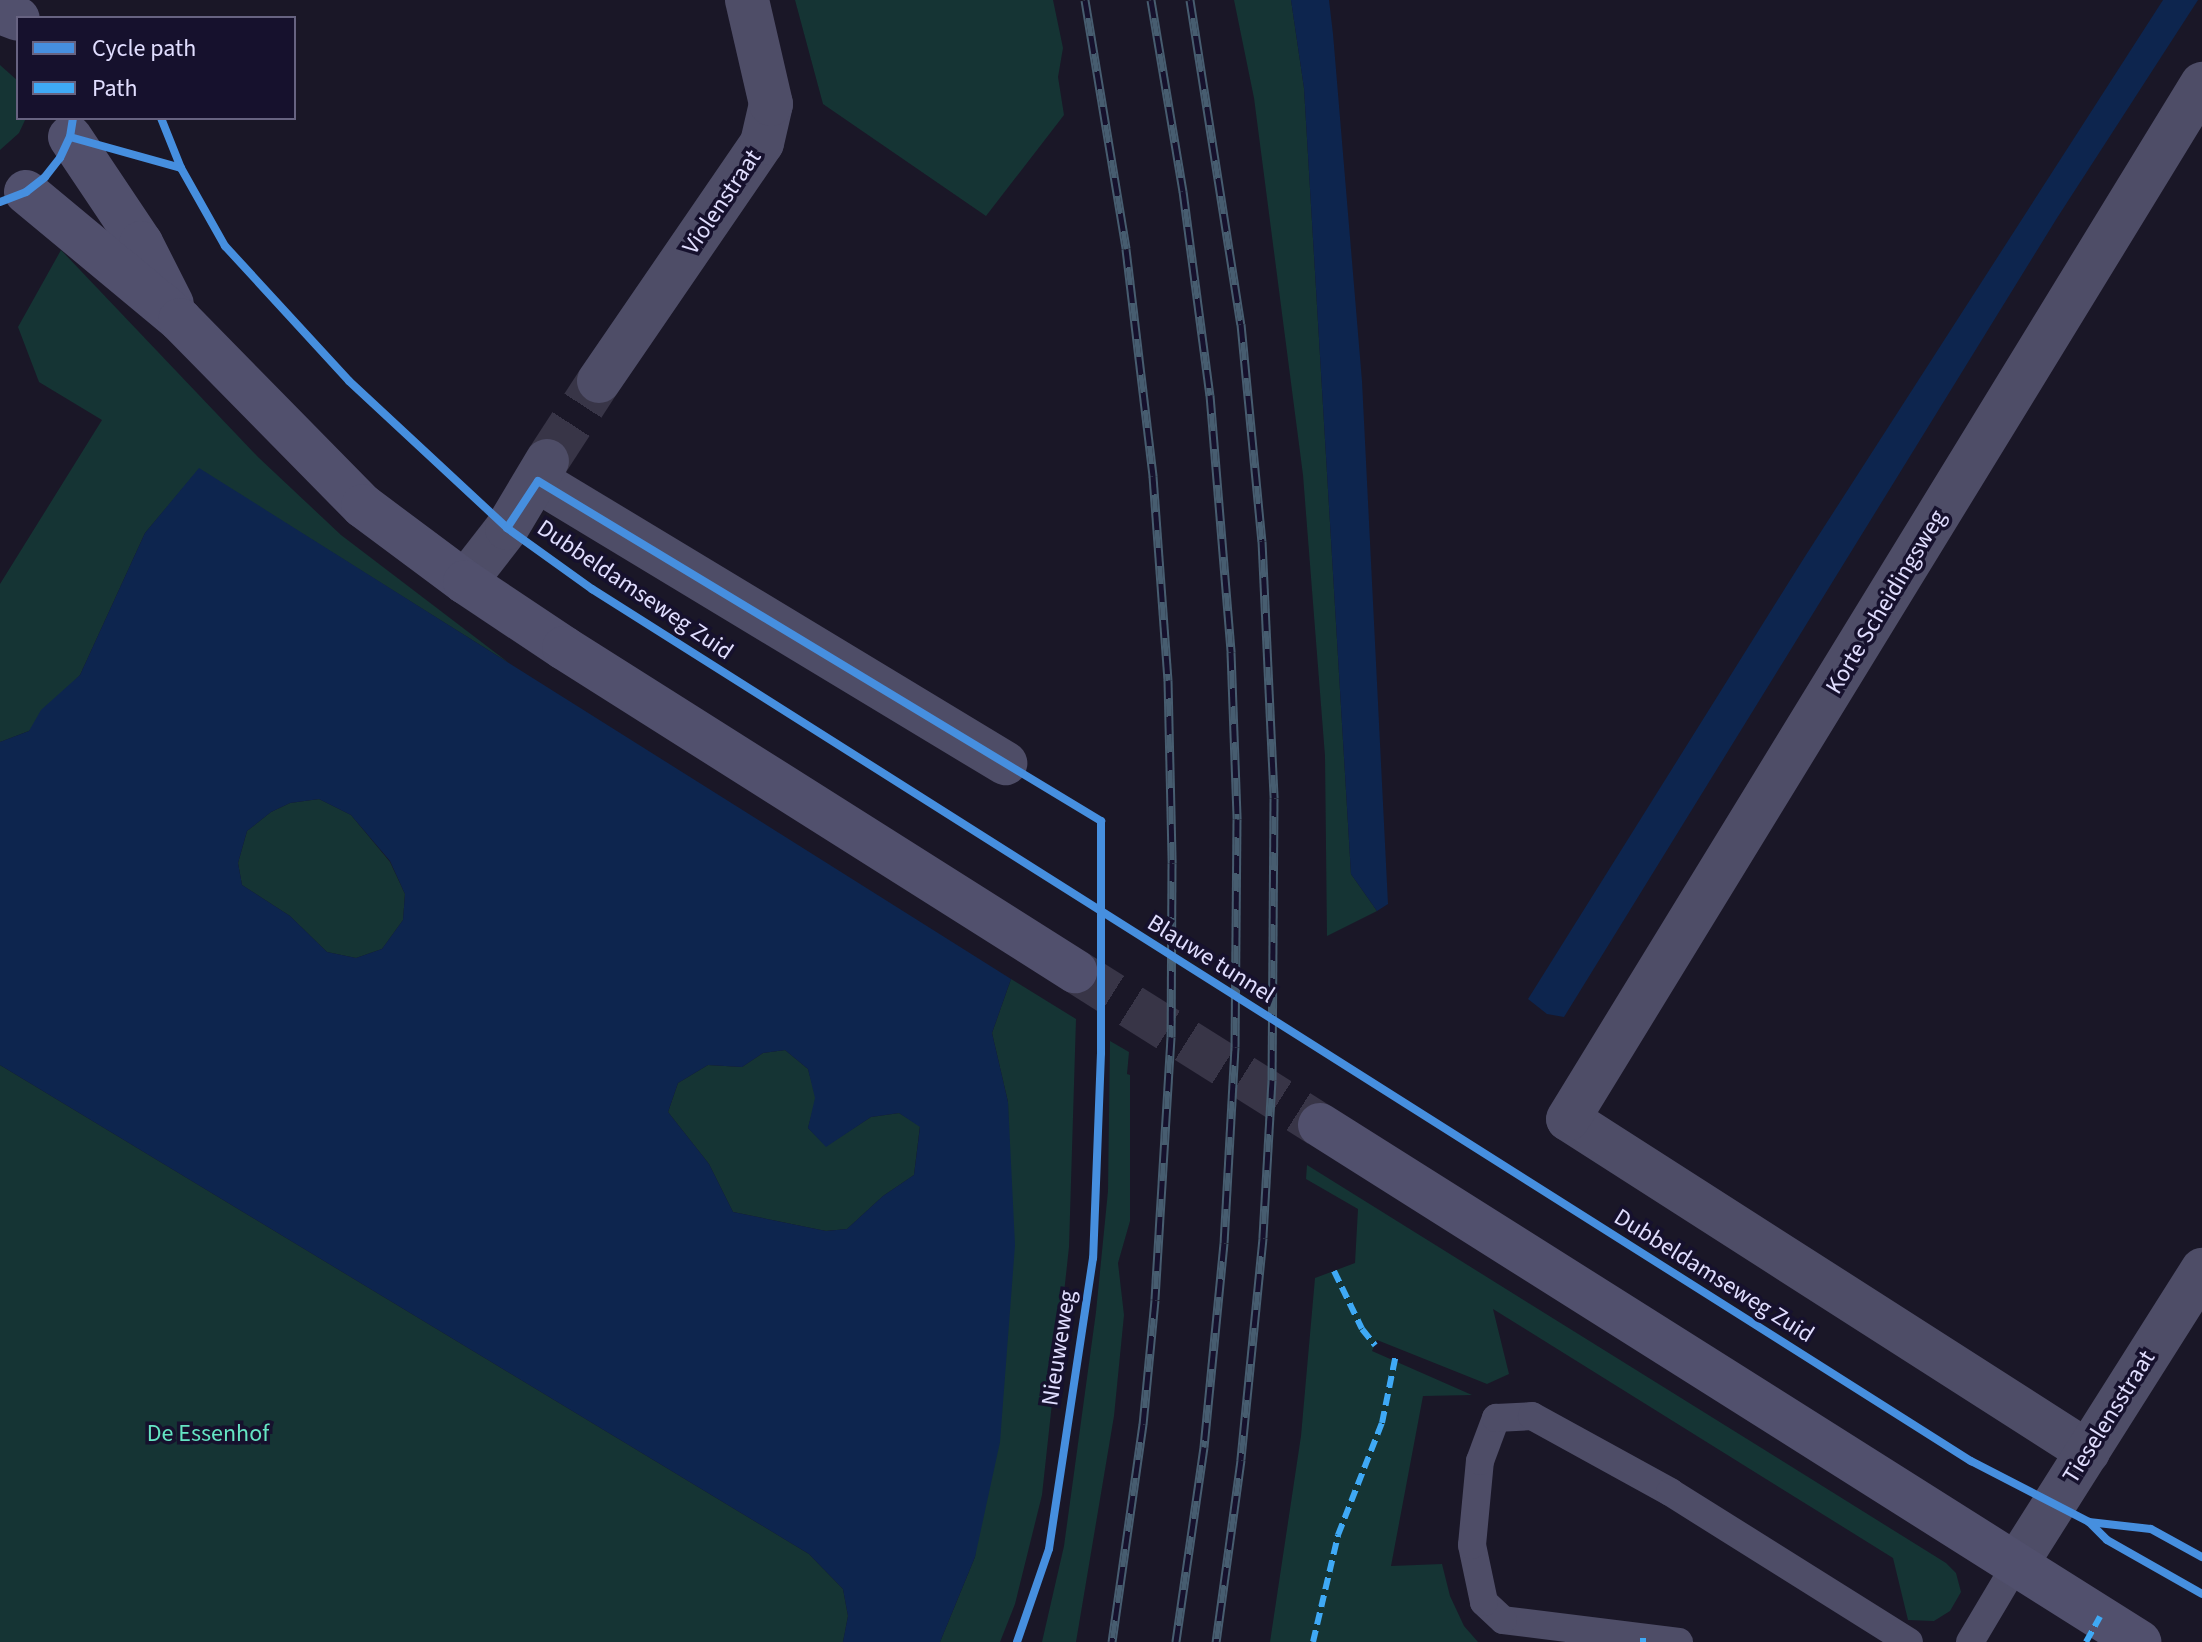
<!DOCTYPE html>
<html>
<head>
<meta charset="utf-8">
<style>
	body { margin:0 }
	#map { position:relative; width:2202px; height:1642px; overflow:hidden; background:#1a1727; font-family:"Source Sans 3",sans-serif }
	div>[style] { position:absolute }
	.green>* { inset:0; background:#153434 }
	.water>* { inset:0; background:#0d254e }
	.street-tunnel>* { height:44px; margin-top:-22px; transform-origin:0; background:repeating-linear-gradient(90deg,#383547 0 44px,transparent 0 66px) }
	.secondary-tunnel>* { height:44px; margin-top:-22px; transform-origin:0; background:repeating-linear-gradient(90deg,#383547 0 44px,transparent 0 66px) }
	.lane>* { height:28px; margin:-14px; padding:0 14px; transform-origin:14px; border-radius:14px; background:#4e4d67 }
	.street>* { height:44px; margin:-22px; padding:0 22px; transform-origin:22px; border-radius:22px; background:#4e4d67 }
	.secondary>* { height:44px; margin:-22px; padding:0 22px; transform-origin:22px; border-radius:22px; background:#51506d }
	.rail>* { height:9px; margin-top:-4.5px; transform-origin:0; background:repeating-linear-gradient(90deg,#16112d 0 18px,#475d70 0 36px); box-sizing:border-box; border-block:2px solid #475d70 }
	.quiet>* { height:6px; margin-top:-3px; transform-origin:0; background:repeating-linear-gradient(90deg,#3fa9f5 0 12px,transparent 0 18px) }
	.cycleway>* { height:8px; margin:-4px; padding:0 4px; transform-origin:4px; border-radius:4px; background:#468fdf }
	span { translate:-50% -50%; white-space:nowrap; text-align:center; line-height:1.15; -webkit-text-stroke:7px #16112d; paint-order:stroke }
	.street-label { font-size:24px; color:#e1deff }
	.park-label { font-size:24px; color:#65e4c3 }
	.legend { position:absolute; left:16px; top:16px; width:280px; height:104px; box-sizing:border-box; background:#16112d; border:2px solid #676381; margin:0; padding:10px 14px; list-style:none; font-size:24px; color:#e1deff }
	.legend li { display:flex; align-items:center; gap:16px; height:40px }
	.legend b { width:40px; border:2px solid #676381 }
</style>
</head>
<body>
<div id="map">
	<div class="green">
		<div style="clip-path:polygon(795px 0,1053px 0,1063px 48px,1058px 77px,1064px 115px,986px 216px,823px 104px)"></div>
		<div style="clip-path:polygon(1234px 0,1291px 0,1304px 88px,1351px 874px,1377px 911px,1327px 936px,1325px 756px,1303px 475px,1254px 98px)"></div>
		<div style="clip-path:polygon(0 65px,18px 81px,18px 118px,26px 118px,19px 133px,0 150px)"></div>
		<div style="clip-path:polygon(61px 250px,258px 457px,341px 535px,509px 663px,199px 469px,145px 533px,80px 675px,29px 731px,0 742px,0 584px,102px 420px,39px 382px,18px 327px)"></div>
		<div style="clip-path:polygon(319px 799px,351px 815px,390px 862px,405px 894px,403px 920px,382px 949px,356px 958px,327px 952px,290px 916px,242px 885px,238px 863px,247px 831px,271px 812px,290px 803px)"></div>
		<div style="clip-path:polygon(1011px 979px,1076px 1019px,1069px 1247px,1042px 1495px,1015px 1604px,1000px 1642px,940px 1642px,975px 1557px,1009px 1168px,1008px 1102px,992px 1033px)"></div>
		<div style="clip-path:polygon(1110px 1041px,1129px 1052px,1127px 1074px,1130px 1075px,1130px 1221px,1118px 1263px,1124px 1315px,1114px 1416px,1076px 1642px,1042px 1642px,1064px 1546px,1096px 1312px,1108px 1191px)"></div>
		<div style="clip-path:polygon(785px 1050px,808px 1069px,816px 1098px,808px 1128px,826px 1146px,871px 1117px,899px 1113px,920px 1126px,914px 1175px,883px 1196px,847px 1229px,826px 1231px,733px 1212px,709px 1164px,668px 1112px,678px 1083px,708px 1065px,742px 1067px,763px 1053px)"></div>
		<div style="clip-path:polygon(0 1065px,809px 1554px,843px 1589px,848px 1616px,843px 1642px,0 1642px)"></div>
		<div style="clip-path:polygon(1307px 1165px,1946px 1563px,1956px 1573px,1961px 1592px,1950px 1611px,1934px 1621px,1908px 1620px,1893px 1558px,1493px 1309px,1509px 1374px,1487px 1384px,1377px 1340px,1372px 1351px,1472px 1395px,1423px 1396px,1391px 1566px,1442px 1564px,1450px 1596px,1464px 1626px,1478px 1642px,1270px 1642px,1301px 1436px,1315px 1278px,1355px 1263px,1358px 1209px,1306px 1179px)"></div>
	</div>
	<div class="water">
		<div style="clip-path:polygon(1291px 0,1329px 0,1333px 34px,1362px 381px,1388px 904px,1377px 911px,1351px 874px,1304px 88px)"></div>
		<div style="clip-path:polygon(2163px 0,2198px 0,2057px 218px,1564px 1017px,1547px 1014px,1528px 999px,1804px 558px)"></div>
		<div style="clip-path:polygon(evenodd,199px 468px,1011px 979px,992px 1033px,1008px 1102px,1015px 1245px,1000px 1442px,975px 1557px,940px 1642px,843px 1642px,848px 1616px,843px 1589px,809px 1554px,0 1065px,0 742px,29px 731px,41px 710px,80px 675px,145px 533px,199px 468px,319px 799px,351px 815px,390px 861px,405px 894px,403px 920px,382px 949px,356px 958px,327px 952px,290px 916px,242px 885px,238px 863px,247px 831px,271px 812px,290px 803px,319px 799px,199px 468px,785px 1050px,808px 1069px,815px 1098px,808px 1128px,826px 1147px,871px 1117px,899px 1113px,920px 1127px,914px 1175px,883px 1196px,847px 1229px,826px 1231px,733px 1212px,709px 1164px,668px 1112px,678px 1083px,708px 1065px,742px 1067px,763px 1053px,785px 1050px)"></div>
	</div>
	<div class="street-tunnel">
		<div style="left:547px;top:461px;width:95px;rotate:-57deg"></div>
	</div>
	<div class="secondary-tunnel">
		<div style="left:1075px;top:971px;width:289px;rotate:32.2deg"></div>
	</div>
	<div class="lane">
		<div style="left:1679px;top:1642px;width:177px;rotate:-172.9deg"></div>
		<div style="left:1503px;top:1620px;width:26px;rotate:-137deg"></div>
		<div style="left:1484px;top:1602px;width:58px;rotate:-101.9deg"></div>
		<div style="left:1472px;top:1545px;width:84px;rotate:-84.6deg"></div>
		<div style="left:1480px;top:1461px;width:46px;rotate:-69.6deg"></div>
		<div style="left:1496px;top:1418px;width:36px;rotate:-3deg"></div>
		<div style="left:1532px;top:1416px;width:158px;rotate:28.8deg"></div>
		<div style="left:1670px;top:1492px;width:282px;rotate:32.1deg"></div>
		<div style="left:1970px;top:1642px;width:92px;rotate:-59.3deg"></div>
	</div>
	<div class="street">
		<div style="left:599px;top:381px;width:288px;rotate:-55.6deg"></div>
		<div style="left:762px;top:143px;width:40px;rotate:-77deg"></div>
		<div style="left:771px;top:104px;width:107px;rotate:-103deg"></div>
		<div style="left:538px;top:481px;width:546px;rotate:31.13deg"></div>
		<div style="left:465px;top:582px;width:68px;rotate:-52.1deg"></div>
		<div style="left:507px;top:528px;width:78px;rotate:-59.2deg"></div>
		<div style="left:2088px;top:1452px;width:617px;rotate:-147.37deg"></div>
		<div style="left:1568px;top:1119px;width:1214px;rotate:-58.51deg"></div>
		<div style="left:2017px;top:1563px;width:347px;rotate:-57.7deg"></div>
	</div>
	<div class="secondary">
		<div style="left:0;top:12px;width:19px;rotate:21deg"></div>
		<div style="left:70px;top:137px;width:128px;rotate:56.2deg"></div>
		<div style="left:141px;top:243px;width:68px;rotate:63.1deg"></div>
		<div style="left:26px;top:192px;width:200px;rotate:39.7deg"></div>
		<div style="left:180px;top:320px;width:261px;rotate:45.5deg"></div>
		<div style="left:363px;top:506px;width:127px;rotate:36.7deg"></div>
		<div style="left:465px;top:582px;width:119px;rotate:33.7deg"></div>
		<div style="left:564px;top:648px;width:605px;rotate:32.3deg"></div>
		<div style="left:1320px;top:1125px;width:969px;rotate:32.26deg"></div>
	</div>
	<div class="rail">
		<div style="left:1085px;top:0;width:252px;rotate:80.6deg"></div>
		<div style="left:1126px;top:249px;width:229px;rotate:83.2deg"></div>
		<div style="left:1153px;top:476px;width:205px;rotate:85.8deg"></div>
		<div style="left:1168px;top:680px;width:183px;rotate:88.7deg"></div>
		<div style="left:1172px;top:863px;width:174px;rotate:90.3deg"></div>
		<div style="left:1171px;top:1037px;width:263px;rotate:93.5deg"></div>
		<div style="left:1155px;top:1300px;width:125px;rotate:95.5deg"></div>
		<div style="left:1143px;top:1424px;width:220px;rotate:98.1deg"></div>
		<div style="left:1151px;top:0;width:194px;rotate:80.5deg"></div>
		<div style="left:1183px;top:191px;width:206px;rotate:82.5deg"></div>
		<div style="left:1210px;top:395px;width:258px;rotate:85.3deg"></div>
		<div style="left:1231px;top:652px;width:167px;rotate:87.9deg"></div>
		<div style="left:1237px;top:819px;width:228px;rotate:90.5deg"></div>
		<div style="left:1235px;top:1047px;width:196px;rotate:93.2deg"></div>
		<div style="left:1224px;top:1243px;width:205px;rotate:95.6deg"></div>
		<div style="left:1204px;top:1447px;width:197px;rotate:98.2deg"></div>
		<div style="left:1190px;top:0;width:328px;rotate:81.1deg"></div>
		<div style="left:1241px;top:324px;width:218px;rotate:84.5deg"></div>
		<div style="left:1262px;top:541px;width:257px;rotate:87.3deg"></div>
		<div style="left:1274px;top:798px;width:282px;rotate:90.4deg"></div>
		<div style="left:1272px;top:1080px;width:158px;rotate:93.3deg"></div>
		<div style="left:1263px;top:1238px;width:223px;rotate:95.7deg"></div>
		<div style="left:1241px;top:1460px;width:184px;rotate:97.8deg"></div>
	</div>
	<div class="quiet">
		<div style="left:1334px;top:1271px;width:64px;rotate:64.2deg"></div>
		<div style="left:1362px;top:1329px;width:21px;rotate:51deg"></div>
		<div style="left:1313px;top:1642px;width:110px;rotate:-76.8deg"></div>
		<div style="left:1338px;top:1535px;width:120px;rotate:-68.6deg"></div>
		<div style="left:1382px;top:1423px;width:70px;rotate:-78.5deg"></div>
		<div style="left:1643px;top:1642px;width:4px;rotate:-90deg"></div>
		<div style="left:2086px;top:1642px;width:29px;rotate:-61deg"></div>
	</div>
	<div class="cycleway">
		<div style="left:161px;top:118px;width:54px;rotate:68.2deg"></div>
		<div style="left:181px;top:168px;width:90px;rotate:60.6deg"></div>
		<div style="left:225px;top:246px;width:183px;rotate:47.4deg"></div>
		<div style="left:349px;top:381px;width:216px;rotate:42.9deg"></div>
		<div style="left:507px;top:528px;width:105px;rotate:35.7deg"></div>
		<div style="left:592px;top:589px;width:1632px;rotate:32.31deg"></div>
		<div style="left:1971px;top:1461px;width:133px;rotate:27.3deg"></div>
		<div style="left:2089px;top:1522px;width:62px;rotate:6.4deg"></div>
		<div style="left:2151px;top:1529px;width:58px;rotate:28.8deg"></div>
		<div style="left:70px;top:137px;width:115px;rotate:15.6deg"></div>
		<div style="left:0;top:202px;width:28px;rotate:-21deg"></div>
		<div style="left:26px;top:192px;width:24px;rotate:-38deg"></div>
		<div style="left:45px;top:177px;width:24px;rotate:-52deg"></div>
		<div style="left:60px;top:158px;width:23px;rotate:-65deg"></div>
		<div style="left:70px;top:137px;width:19px;rotate:-81deg"></div>
		<div style="left:507px;top:528px;width:56px;rotate:-56.6deg"></div>
		<div style="left:538px;top:481px;width:658px;rotate:31.13deg"></div>
		<div style="left:1101px;top:821px;width:232px;rotate:90deg"></div>
		<div style="left:1101px;top:1053px;width:205px;rotate:92.2deg"></div>
		<div style="left:1093px;top:1258px;width:294px;rotate:98.6deg"></div>
		<div style="left:1049px;top:1549px;width:98px;rotate:109deg"></div>
		<div style="left:2089px;top:1522px;width:25px;rotate:45deg"></div>
		<div style="left:2107px;top:1540px;width:109px;rotate:29.6deg"></div>
	</div>
	<div class="street-label">
		<span style="left:722px;top:202px;rotate:-56deg">Violenstraat</span>
		<span style="left:635px;top:590px;rotate:34deg">Dubbeldamseweg Zuid</span>
		<span style="left:1886px;top:602px;rotate:-59deg">Korte Scheidingsweg</span>
		<span style="left:1211px;top:959px;rotate:32deg">Blauwe tunnel</span>
		<span style="left:1714px;top:1276px;rotate:32deg">Dubbeldamseweg Zuid</span>
		<span style="left:1059px;top:1348px;rotate:-81deg">Nieuweweg</span>
		<span style="left:2109px;top:1417px;rotate:-58deg">Tieselensstraat</span>
	</div>
	<div class="park-label">
		<span style="left:208px;top:1434px">De Essenhof</span>
	</div>
	<ul class="legend">
	<li><b style="height:10px;background:#468fdf"></b>Cycle path</li>
	<li><b style="height:10px;background:#3fa9f5"></b>Path</li>
	</ul>
</div>
</body>
</html>
